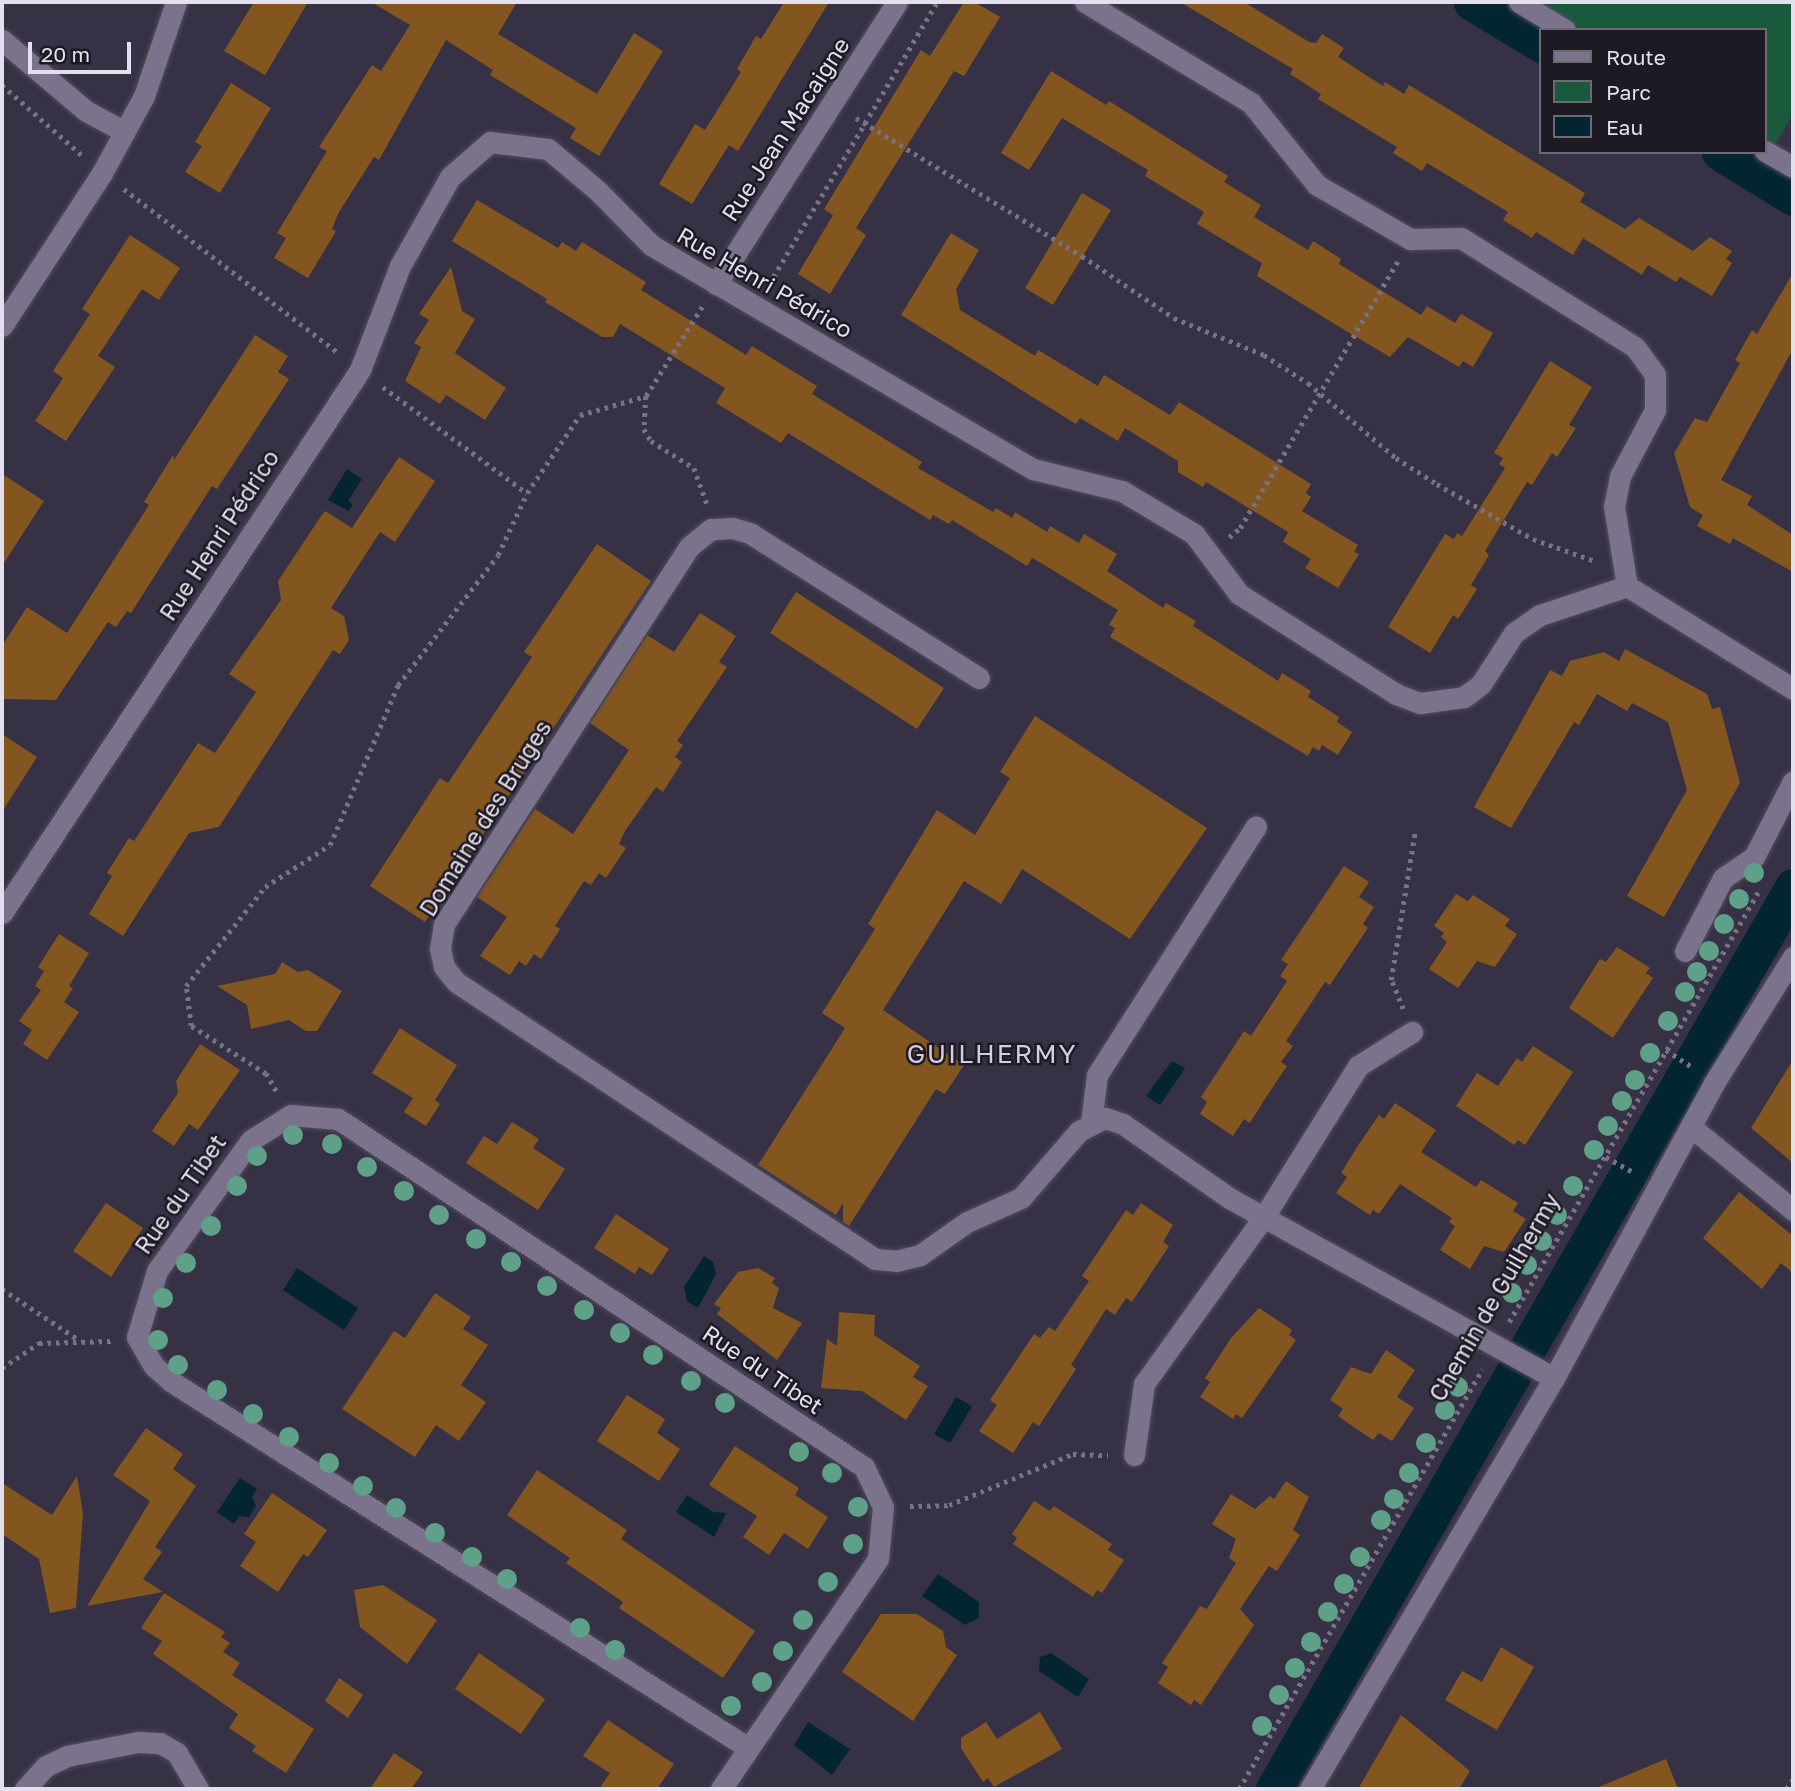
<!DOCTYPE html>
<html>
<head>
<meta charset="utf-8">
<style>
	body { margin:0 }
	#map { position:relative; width:1795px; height:1791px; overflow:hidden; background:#373145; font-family:"Golos Text",sans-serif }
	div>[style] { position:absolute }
	.green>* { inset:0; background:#195a3d }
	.water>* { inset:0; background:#032532 }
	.canal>* { height:37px; margin:-18.5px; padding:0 18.5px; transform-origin:18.5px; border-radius:18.5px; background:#032532 }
	.building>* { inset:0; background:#835620 }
	.path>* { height:4.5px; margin-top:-2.25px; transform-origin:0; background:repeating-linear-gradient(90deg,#787284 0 3.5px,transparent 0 8.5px) }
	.roads { filter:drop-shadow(0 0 2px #524c5d) drop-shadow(0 0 2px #524c5d) }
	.minor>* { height:21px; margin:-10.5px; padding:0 10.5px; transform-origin:10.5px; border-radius:10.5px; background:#7a738b }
	.trees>* { width:20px; height:20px; margin:-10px; border-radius:50%; background:#5fa188 }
	span { translate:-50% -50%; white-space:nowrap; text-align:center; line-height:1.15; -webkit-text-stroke:5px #1d1a24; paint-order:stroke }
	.street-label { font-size:23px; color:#e3dfec }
	.quarter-label { font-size:26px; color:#d3cce6; letter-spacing:2px }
	.frame { position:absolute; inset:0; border:4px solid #e3dfec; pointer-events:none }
	.legend { position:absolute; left:1539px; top:28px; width:228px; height:126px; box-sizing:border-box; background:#1d1a24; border:2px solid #6c6974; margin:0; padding:9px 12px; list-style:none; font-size:21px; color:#e3dfec }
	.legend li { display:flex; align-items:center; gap:14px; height:35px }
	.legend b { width:35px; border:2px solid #6c6974 }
	.scale { position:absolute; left:28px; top:42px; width:103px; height:32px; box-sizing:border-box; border:4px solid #e3dfec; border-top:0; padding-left:9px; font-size:21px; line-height:24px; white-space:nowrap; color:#e3dfec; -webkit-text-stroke:5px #1d1a24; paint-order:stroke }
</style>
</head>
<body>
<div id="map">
	<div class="green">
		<div style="clip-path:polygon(1536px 2px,1793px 2px,1793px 114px,1775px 145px,1765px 139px,1765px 30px,1583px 30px)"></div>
	</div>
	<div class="water">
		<div style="clip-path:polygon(347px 469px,362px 479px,348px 501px,353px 504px,349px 511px,328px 500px)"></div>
		<div style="clip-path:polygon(1172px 1061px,1185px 1068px,1160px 1105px,1146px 1096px)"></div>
		<div style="clip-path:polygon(704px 1256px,713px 1262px,716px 1274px,698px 1308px,687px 1301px,684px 1287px)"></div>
		<div style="clip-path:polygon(297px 1268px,358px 1308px,344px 1330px,283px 1290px)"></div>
		<div style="clip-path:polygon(956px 1397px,972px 1406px,950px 1443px,934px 1434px)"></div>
		<div style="clip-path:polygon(240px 1478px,257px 1489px,252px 1497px,256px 1506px,249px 1517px,239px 1516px,234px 1524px,217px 1512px)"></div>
		<div style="clip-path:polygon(687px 1495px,713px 1512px,726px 1513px,714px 1537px,676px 1512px)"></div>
		<div style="clip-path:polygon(938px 1574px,979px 1602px,979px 1618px,965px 1625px,922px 1596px)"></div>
		<div style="clip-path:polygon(1051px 1653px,1089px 1679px,1078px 1697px,1039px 1671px,1040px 1657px)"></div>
		<div style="clip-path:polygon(808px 1722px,850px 1749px,832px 1775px,794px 1745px)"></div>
	</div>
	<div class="canal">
		<div style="left:1472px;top:2px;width:81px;rotate:31.3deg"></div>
		<div style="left:1720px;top:152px;width:86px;rotate:31.7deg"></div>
		<div style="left:1274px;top:1789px;width:1041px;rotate:-60.08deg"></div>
	</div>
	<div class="building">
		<div style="clip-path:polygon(254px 2px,308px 2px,265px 75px,224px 51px)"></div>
		<div style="clip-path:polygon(371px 2px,517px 2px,498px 34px,597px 94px,634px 33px,663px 51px,599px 156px,570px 138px,576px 128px,490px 75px,493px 70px,446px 40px,379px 160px,374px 157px,339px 212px,332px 229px,336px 231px,308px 278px,274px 258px,286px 238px,277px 233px,327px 151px,319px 147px,372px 65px,381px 71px,410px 25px)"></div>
		<div style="clip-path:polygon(784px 2px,829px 2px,738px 151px,729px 145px,692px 204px,659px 184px,695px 124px,705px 130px,741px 72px,737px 69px,756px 36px,761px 39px)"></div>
		<div style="clip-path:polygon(964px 2px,974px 2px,1000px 17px,964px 76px,954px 71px,885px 181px,856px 228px,866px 235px,830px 294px,798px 274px,833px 215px,824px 209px,921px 50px,930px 56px)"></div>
		<div style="clip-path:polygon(1180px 2px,1244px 2px,1309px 42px,1316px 43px,1322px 34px,1344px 48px,1338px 57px,1383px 86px,1385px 82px,1404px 94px,1409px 85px,1585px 193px,1580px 202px,1625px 229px,1639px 218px,1693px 251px,1710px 237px,1732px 251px,1726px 259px,1732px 263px,1712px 296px,1680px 277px,1676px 282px,1648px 265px,1642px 275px,1583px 238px,1573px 255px,1536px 232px,1532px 238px,1503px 220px,1508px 212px,1427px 163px,1422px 171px,1393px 153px,1397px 147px,1318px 99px,1321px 94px,1290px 74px,1293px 69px)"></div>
		<div style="clip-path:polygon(1051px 71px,1106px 105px,1109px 101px,1228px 176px,1224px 182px,1261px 205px,1254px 217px,1308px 250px,1313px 241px,1341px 259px,1339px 264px,1421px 315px,1427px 306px,1455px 323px,1461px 314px,1493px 333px,1473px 367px,1463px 361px,1459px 367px,1408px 337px,1390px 357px,1338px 326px,1257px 276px,1262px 263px,1197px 224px,1204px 212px,1145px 176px,1148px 170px,1062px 118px,1029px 170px,1001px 153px)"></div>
		<div style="clip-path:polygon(231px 83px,271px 108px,220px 193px,185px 172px,202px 146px,195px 142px)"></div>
		<div style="clip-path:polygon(1082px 193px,1111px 210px,1053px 305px,1025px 288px)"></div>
		<div style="clip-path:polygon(477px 200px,558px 248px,562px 242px,576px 251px,582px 242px,646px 282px,641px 290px,746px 355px,752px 346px,817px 386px,812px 394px,922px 462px,918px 468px,993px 512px,996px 508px,1012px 518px,1015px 512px,1047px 532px,1050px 526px,1079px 543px,1084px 534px,1117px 554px,1107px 571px,1163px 608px,1166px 603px,1196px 621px,1193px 626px,1278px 681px,1282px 673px,1311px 691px,1308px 697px,1339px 717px,1337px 722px,1352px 732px,1338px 755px,1322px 745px,1319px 751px,1313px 747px,1308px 756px,1110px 637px,1115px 628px,1109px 625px,1118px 610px,1046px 566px,1032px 558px,1027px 566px,952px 520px,949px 524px,933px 515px,930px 520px,788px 433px,781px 443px,716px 403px,725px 388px,620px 324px,613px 337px,602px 337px,545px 302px,547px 299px,452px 241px)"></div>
		<div style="clip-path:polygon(951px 233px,979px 250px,956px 289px,960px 310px,1035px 356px,1038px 350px,1098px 386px,1104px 375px,1170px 415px,1179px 402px,1311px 484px,1306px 493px,1311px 497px,1302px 511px,1358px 545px,1354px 552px,1359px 554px,1338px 588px,1305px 568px,1311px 559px,1283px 542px,1288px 532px,1206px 482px,1203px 487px,1178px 472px,1178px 461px,1125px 428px,1118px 441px,1080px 418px,1076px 424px,901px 315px)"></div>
		<div style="clip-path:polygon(130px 235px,180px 268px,159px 300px,142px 289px,98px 356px,115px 367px,66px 441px,35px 421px,63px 378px,53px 371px,90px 314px,82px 309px)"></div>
		<div style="clip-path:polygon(451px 267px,462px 311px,475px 319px,455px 353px,506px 388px,485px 420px,446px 395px,440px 404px,405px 381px,421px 347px,414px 343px,429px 320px,419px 314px)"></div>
		<div style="clip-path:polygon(1793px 273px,1793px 349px,1721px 480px,1752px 496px,1747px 505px,1793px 535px,1793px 572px,1733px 538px,1730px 544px,1697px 526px,1703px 515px,1690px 507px,1674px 453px,1695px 418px,1707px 422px,1740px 363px,1735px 360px,1752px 330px,1757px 334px)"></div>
		<div style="clip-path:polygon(255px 335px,288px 356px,278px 372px,289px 379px,217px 489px,212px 486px,131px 613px,127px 611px,116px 627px,108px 622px,56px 700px,2px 699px,2px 646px,27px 607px,67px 633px,149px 505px,144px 502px,173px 455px,174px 460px)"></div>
		<div style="clip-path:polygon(1550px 361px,1592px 387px,1569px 425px,1576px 428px,1557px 457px,1552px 453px,1532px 485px,1527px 482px,1485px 551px,1489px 555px,1471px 585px,1477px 589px,1458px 619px,1453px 615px,1430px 653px,1388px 627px,1445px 534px,1454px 539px,1457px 533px,1462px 536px,1505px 468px,1499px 464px,1503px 458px,1494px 453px)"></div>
		<div style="clip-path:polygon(399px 457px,435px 481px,395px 542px,380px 532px,331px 608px,344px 616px,349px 640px,340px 654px,333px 650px,219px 827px,189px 833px,123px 936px,89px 914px,112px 876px,107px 873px,129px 838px,134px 841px,198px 743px,215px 753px,256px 692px,229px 674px,281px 600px,278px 581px,319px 519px,325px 511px,352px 528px)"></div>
		<div style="clip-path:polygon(2px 474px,44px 501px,2px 566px)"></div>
		<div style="clip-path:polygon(597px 544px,651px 581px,425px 922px,370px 886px,440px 778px,448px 783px,532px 657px,524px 652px)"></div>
		<div style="clip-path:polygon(796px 592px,944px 688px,917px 729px,770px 633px)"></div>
		<div style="clip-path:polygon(700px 613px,736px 636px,719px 662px,727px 667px,677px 741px,683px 745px,675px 757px,682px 762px,663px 792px,656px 787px,625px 831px,619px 844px,626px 848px,606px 878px,599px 873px,591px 885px,584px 881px,555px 926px,560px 929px,541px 959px,534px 954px,526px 966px,519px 961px,510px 975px,480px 956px,507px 917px,477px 897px,535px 809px,573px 834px,629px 750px,590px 723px,647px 635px,674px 652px)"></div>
		<div style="clip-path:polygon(1625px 649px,1707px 694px,1712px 709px,1720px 707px,1740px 783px,1664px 917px,1627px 896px,1687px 790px,1668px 722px,1632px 703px,1627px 711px,1597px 694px,1579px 725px,1574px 722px,1511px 828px,1474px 807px,1550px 670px,1562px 676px,1570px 661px,1604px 652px,1619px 661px)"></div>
		<div style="clip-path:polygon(1035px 716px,1207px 828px,1130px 939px,1022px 869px,1001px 904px,964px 881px,883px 1010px,964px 1065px,945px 1094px,936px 1089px,849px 1226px,843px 1222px,843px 1203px,836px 1215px,758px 1165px,845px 1028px,822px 1013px,875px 929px,868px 924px,937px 810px,975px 835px,1010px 778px,1000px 772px)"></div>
		<div style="clip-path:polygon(2px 734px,37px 757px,2px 812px)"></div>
		<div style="clip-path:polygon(1344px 866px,1369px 882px,1359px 897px,1374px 907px,1363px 924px,1368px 928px,1330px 985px,1325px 982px,1286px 1041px,1293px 1046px,1281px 1062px,1287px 1066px,1263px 1102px,1250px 1123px,1244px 1119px,1233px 1136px,1200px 1114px,1207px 1102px,1201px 1097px,1244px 1031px,1251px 1036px,1287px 981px,1280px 976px,1288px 964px,1281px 960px)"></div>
		<div style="clip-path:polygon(1456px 894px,1468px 901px,1473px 895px,1510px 919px,1505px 926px,1517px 934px,1495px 967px,1477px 961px,1458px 988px,1429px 969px,1447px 942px,1441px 937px,1444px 933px,1434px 926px)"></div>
		<div style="clip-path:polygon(59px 934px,89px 953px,69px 986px,73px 988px,64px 1002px,79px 1012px,47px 1060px,23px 1044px,32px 1030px,19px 1021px,41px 990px,35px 986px,44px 971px,38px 967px)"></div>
		<div style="clip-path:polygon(1617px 947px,1650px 968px,1646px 973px,1653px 978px,1613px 1038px,1569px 1008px,1600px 959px,1606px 962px)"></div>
		<div style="clip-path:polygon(282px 962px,298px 972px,308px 970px,342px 991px,317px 1031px,306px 1031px,289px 1020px,251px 1029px,247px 1005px,217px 986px,275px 974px)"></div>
		<div style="clip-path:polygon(400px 1028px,457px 1065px,435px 1100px,440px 1104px,426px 1126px,404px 1112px,413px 1098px,372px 1073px)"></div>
		<div style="clip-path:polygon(200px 1044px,240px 1070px,198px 1130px,189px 1124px,174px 1146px,152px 1131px,178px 1093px,176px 1081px)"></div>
		<div style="clip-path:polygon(1533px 1046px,1573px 1072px,1525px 1145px,1518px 1140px,1514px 1145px,1456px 1106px,1477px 1073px,1498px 1086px,1517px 1058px,1522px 1062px)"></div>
		<div style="clip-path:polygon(1793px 1060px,1793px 1163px,1751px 1128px)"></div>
		<div style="clip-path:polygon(1395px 1103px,1436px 1130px,1421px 1152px,1476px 1187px,1481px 1180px,1518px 1203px,1513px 1211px,1526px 1219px,1504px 1252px,1484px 1246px,1470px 1269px,1440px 1250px,1455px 1226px,1449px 1222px,1452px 1218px,1400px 1184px,1379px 1214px,1373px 1210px,1370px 1215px,1336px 1193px,1347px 1177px,1341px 1173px,1359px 1144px,1379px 1115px,1384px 1119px)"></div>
		<div style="clip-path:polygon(512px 1122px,539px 1139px,533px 1148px,565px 1169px,538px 1210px,466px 1163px,484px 1136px,497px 1144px)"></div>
		<div style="clip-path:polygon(1739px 1192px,1793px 1236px,1793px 1273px,1781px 1263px,1762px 1289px,1703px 1238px)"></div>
		<div style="clip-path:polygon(106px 1203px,143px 1228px,111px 1277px,73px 1251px)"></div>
		<div style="clip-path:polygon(1141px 1203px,1173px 1225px,1163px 1242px,1169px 1246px,1132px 1302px,1126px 1298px,1115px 1315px,1106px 1309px,1071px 1365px,1076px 1369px,1039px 1426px,1033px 1422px,1013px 1453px,979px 1431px,997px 1405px,990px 1400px,1034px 1334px,1040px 1338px,1049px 1327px,1055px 1331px,1089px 1281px,1082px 1276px,1126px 1210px,1133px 1215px)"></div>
		<div style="clip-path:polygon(616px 1214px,669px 1249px,652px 1275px,639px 1267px,635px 1274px,594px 1248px)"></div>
		<div style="clip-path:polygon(758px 1268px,775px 1278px,772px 1283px,779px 1288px,773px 1308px,802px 1323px,777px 1360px,717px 1314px,721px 1308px,714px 1304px,738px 1272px)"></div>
		<div style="clip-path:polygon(435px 1293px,471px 1317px,463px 1329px,488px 1345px,461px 1385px,486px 1402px,459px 1441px,436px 1425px,415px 1457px,342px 1409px,394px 1331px,405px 1338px)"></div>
		<div style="clip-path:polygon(1259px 1308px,1292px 1330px,1289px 1335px,1296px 1340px,1242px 1418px,1236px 1414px,1233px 1419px,1200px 1397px,1210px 1382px,1205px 1378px,1231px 1338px)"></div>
		<div style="clip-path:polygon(839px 1312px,875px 1315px,874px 1335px,920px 1366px,913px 1377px,928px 1386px,906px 1420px,862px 1391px,821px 1388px,827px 1339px,837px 1346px)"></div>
		<div style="clip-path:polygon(1386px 1350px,1415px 1370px,1397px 1397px,1414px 1408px,1392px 1441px,1379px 1433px,1373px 1440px,1355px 1428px,1338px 1416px,1343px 1409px,1330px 1400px,1351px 1367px,1371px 1374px)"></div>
		<div style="clip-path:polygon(627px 1395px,665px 1419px,657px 1433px,680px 1449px,659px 1481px,597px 1441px)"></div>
		<div style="clip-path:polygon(146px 1428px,183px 1454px,173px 1469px,196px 1486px,155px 1547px,162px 1552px,143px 1579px,163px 1592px,87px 1606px,150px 1501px,113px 1475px)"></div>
		<div style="clip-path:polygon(735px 1446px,799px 1488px,795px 1495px,828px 1517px,808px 1549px,784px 1533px,769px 1555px,743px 1537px,757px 1516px,709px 1485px)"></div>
		<div style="clip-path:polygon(537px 1470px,627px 1530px,621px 1539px,755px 1631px,723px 1678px,619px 1608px,623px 1602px,566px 1563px,570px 1558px,507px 1515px)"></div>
		<div style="clip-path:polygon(77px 1476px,83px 1513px,76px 1608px,50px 1613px,39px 1559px,2px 1534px,2px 1483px,52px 1515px)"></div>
		<div style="clip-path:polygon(1286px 1481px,1309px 1497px,1293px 1530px,1300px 1535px,1277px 1571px,1269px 1566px,1240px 1609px,1254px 1625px,1201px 1705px,1194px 1700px,1191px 1705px,1158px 1683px,1168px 1667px,1162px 1663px,1200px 1606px,1207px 1609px,1236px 1563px,1229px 1558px,1236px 1539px,1212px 1524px,1231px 1494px,1255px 1509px,1270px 1496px,1274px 1499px)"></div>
		<div style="clip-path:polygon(272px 1493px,327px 1530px,308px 1557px,303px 1554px,278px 1592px,240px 1566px,256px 1542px,244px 1534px)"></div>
		<div style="clip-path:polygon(1034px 1501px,1050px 1511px,1054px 1506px,1112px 1544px,1108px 1550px,1124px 1560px,1102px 1593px,1097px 1590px,1093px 1597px,1013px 1544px,1017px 1538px,1012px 1534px)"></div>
		<div style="clip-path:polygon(383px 1585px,437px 1620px,407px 1664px,360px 1627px,354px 1590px)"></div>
		<div style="clip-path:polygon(164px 1593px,225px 1632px,221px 1637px,230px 1643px,223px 1652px,240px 1663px,232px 1675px,314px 1729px,286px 1773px,252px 1751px,256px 1746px,229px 1728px,238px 1714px,153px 1654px,162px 1641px,141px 1628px)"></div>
		<div style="clip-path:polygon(881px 1614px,917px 1614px,943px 1631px,946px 1647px,957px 1655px,913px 1721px,842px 1672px)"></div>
		<div style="clip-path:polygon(1501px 1647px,1534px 1667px,1497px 1730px,1445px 1700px,1462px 1671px,1482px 1682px)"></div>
		<div style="clip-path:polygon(479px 1653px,545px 1699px,521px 1734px,455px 1689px)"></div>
		<div style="clip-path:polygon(339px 1678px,363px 1695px,348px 1718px,325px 1701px)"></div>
		<div style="clip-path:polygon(1040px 1712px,1062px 1749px,994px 1787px,988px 1778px,983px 1782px,961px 1748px,961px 1738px,986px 1722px,997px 1739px)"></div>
		<div style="clip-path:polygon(1401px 1715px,1470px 1771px,1459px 1789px,1358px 1789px)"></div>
		<div style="clip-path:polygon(608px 1720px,674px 1764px,657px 1789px,599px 1789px,610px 1773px,583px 1756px)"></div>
		<div style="clip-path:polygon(394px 1753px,423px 1772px,411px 1789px,370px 1789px)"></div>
		<div style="clip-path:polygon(1666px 1759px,1678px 1789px,1594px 1789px)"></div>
	</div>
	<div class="path">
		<div style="left:2px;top:85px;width:106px;rotate:41.2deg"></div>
		<div style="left:856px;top:118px;width:265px;rotate:31.4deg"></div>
		<div style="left:1082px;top:256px;width:111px;rotate:34deg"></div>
		<div style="left:1174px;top:318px;width:97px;rotate:22.3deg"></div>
		<div style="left:1264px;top:355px;width:52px;rotate:32.5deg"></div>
		<div style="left:1308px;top:383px;width:116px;rotate:40.4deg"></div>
		<div style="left:1396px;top:458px;width:49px;rotate:32.4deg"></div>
		<div style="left:1437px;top:484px;width:111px;rotate:29.8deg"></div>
		<div style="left:1533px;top:539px;width:66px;rotate:19.5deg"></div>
		<div style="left:124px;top:189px;width:268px;rotate:37.4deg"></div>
		<div style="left:769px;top:284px;width:328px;rotate:-59.2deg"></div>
		<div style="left:383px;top:387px;width:179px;rotate:36.4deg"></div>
		<div style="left:527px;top:493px;width:94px;rotate:-55.8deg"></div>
		<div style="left:580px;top:415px;width:69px;rotate:-16.1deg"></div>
		<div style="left:646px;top:396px;width:107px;rotate:-57.9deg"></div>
		<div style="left:646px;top:396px;width:33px;rotate:93deg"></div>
		<div style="left:644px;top:429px;width:14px;rotate:60deg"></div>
		<div style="left:651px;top:441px;width:51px;rotate:32.1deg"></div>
		<div style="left:694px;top:468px;width:38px;rotate:70deg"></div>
		<div style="left:1229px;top:537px;width:14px;rotate:-39deg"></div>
		<div style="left:1240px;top:528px;width:310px;rotate:-59.4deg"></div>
		<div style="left:1403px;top:1009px;width:31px;rotate:-112deg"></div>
		<div style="left:1391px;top:980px;width:150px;rotate:-80.8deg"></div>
		<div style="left:1666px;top:1050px;width:31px;rotate:33deg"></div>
		<div style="left:276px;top:1091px;width:20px;rotate:-120deg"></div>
		<div style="left:266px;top:1074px;width:89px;rotate:-147.4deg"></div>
		<div style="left:191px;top:1026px;width:40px;rotate:-97.1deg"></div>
		<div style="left:186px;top:986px;width:127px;rotate:-51.4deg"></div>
		<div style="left:265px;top:887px;width:77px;rotate:-32.9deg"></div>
		<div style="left:330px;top:845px;width:174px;rotate:-67deg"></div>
		<div style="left:398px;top:685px;width:164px;rotate:-52.4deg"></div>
		<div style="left:498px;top:555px;width:68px;rotate:-64.9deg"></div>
		<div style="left:1606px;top:1157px;width:31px;rotate:29deg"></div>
		<div style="left:2px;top:1289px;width:89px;rotate:33.5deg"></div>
		<div style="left:1509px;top:1322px;width:499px;rotate:-59.9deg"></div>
		<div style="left:2px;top:1368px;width:45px;rotate:-34deg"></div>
		<div style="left:39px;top:1343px;width:73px;rotate:-1.6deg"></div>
		<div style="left:910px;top:1506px;width:39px;rotate:-1deg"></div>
		<div style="left:949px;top:1505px;width:134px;rotate:-22.4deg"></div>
		<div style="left:1073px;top:1454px;width:35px;rotate:2deg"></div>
		<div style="left:1239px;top:1789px;width:485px;rotate:-59.9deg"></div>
		<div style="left:1786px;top:1789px;width:12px;rotate:-55deg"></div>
	</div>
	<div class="roads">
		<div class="minor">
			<div style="left:1085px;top:2px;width:194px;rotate:31.3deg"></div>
			<div style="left:1251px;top:103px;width:105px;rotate:51.2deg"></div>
			<div style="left:1317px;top:185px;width:108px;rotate:30.1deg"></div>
			<div style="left:1410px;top:239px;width:51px;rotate:-1.1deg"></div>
			<div style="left:1461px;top:238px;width:205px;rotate:32.1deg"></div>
			<div style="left:1635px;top:347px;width:34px;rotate:54deg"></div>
			<div style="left:1655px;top:375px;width:35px;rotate:90deg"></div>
			<div style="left:1655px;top:410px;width:75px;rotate:117.9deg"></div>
			<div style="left:1620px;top:476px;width:31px;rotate:101deg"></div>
			<div style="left:1614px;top:506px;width:81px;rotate:80.8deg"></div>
			<div style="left:1519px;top:2px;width:54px;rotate:31.3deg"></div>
			<div style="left:2px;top:40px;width:110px;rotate:40.2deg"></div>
			<div style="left:86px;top:111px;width:44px;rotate:28.3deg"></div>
			<div style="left:1765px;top:151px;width:32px;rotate:30deg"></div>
			<div style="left:716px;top:284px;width:335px;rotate:-57.3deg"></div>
			<div style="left:2px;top:326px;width:183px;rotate:-56.8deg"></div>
			<div style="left:102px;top:173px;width:88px;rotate:-61.4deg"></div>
			<div style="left:144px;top:96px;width:99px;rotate:-71.2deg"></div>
			<div style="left:979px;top:678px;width:271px;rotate:-147.7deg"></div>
			<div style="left:750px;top:533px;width:18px;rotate:-164deg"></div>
			<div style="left:733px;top:528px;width:22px;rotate:177deg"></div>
			<div style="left:711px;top:529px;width:28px;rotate:141deg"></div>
			<div style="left:689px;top:547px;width:450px;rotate:123deg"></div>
			<div style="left:444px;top:924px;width:25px;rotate:99deg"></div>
			<div style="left:440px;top:949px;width:18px;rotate:77deg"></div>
			<div style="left:444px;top:967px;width:19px;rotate:51deg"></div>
			<div style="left:456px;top:982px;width:502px;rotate:33.47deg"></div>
			<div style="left:875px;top:1259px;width:21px;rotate:5deg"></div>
			<div style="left:896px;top:1261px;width:25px;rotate:-14deg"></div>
			<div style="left:920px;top:1255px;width:57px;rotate:-35.1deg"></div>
			<div style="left:967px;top:1222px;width:59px;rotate:-24deg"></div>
			<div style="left:1021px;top:1198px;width:89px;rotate:-49.1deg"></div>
			<div style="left:1079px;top:1131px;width:29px;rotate:-27deg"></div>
			<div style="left:1105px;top:1118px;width:19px;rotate:18deg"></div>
			<div style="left:1123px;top:1124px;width:131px;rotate:34.8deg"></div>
			<div style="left:1231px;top:1199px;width:369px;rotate:29deg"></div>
			<div style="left:2px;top:913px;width:650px;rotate:-56.6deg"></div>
			<div style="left:360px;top:370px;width:111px;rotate:-69deg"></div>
			<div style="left:400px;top:266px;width:102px;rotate:-60.7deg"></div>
			<div style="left:450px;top:177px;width:53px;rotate:-41.2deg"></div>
			<div style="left:490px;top:142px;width:58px;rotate:6.9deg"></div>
			<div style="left:548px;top:149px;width:65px;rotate:40deg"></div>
			<div style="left:598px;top:191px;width:76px;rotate:45.5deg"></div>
			<div style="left:651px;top:245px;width:443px;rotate:30.4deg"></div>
			<div style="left:1033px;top:469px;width:92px;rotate:13.9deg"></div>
			<div style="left:1122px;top:491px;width:84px;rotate:30.8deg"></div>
			<div style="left:1194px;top:534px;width:75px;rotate:53.1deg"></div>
			<div style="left:1239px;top:594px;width:186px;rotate:32.5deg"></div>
			<div style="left:1396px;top:694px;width:26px;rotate:21deg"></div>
			<div style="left:1420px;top:703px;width:44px;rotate:-7.8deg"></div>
			<div style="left:1464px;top:697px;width:21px;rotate:-37deg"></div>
			<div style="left:1481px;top:684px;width:61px;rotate:-57.1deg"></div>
			<div style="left:1514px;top:633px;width:32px;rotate:-35deg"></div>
			<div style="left:1540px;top:615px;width:92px;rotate:-18.4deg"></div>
			<div style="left:1627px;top:586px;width:195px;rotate:31.8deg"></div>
			<div style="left:1685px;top:951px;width:82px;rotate:-62.5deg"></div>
			<div style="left:1723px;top:878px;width:37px;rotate:-34deg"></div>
			<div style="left:1754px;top:857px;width:85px;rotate:-62.8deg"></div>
			<div style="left:1091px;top:1123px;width:48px;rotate:-82.9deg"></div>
			<div style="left:1097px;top:1075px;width:295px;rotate:-57.4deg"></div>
			<div style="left:1691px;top:1127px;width:132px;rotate:39.1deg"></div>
			<div style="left:1134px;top:1455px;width:72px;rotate:-82deg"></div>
			<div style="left:1144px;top:1384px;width:208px;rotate:-54.4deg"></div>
			<div style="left:1265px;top:1215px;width:176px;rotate:-58deg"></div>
			<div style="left:1358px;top:1066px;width:64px;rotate:-32.2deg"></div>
			<div style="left:25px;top:1789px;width:31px;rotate:-48deg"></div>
			<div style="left:46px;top:1766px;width:23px;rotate:-25deg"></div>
			<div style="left:67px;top:1756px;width:72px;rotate:-11.2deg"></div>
			<div style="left:138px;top:1742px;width:22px;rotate:3deg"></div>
			<div style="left:160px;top:1743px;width:20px;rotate:30deg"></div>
			<div style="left:177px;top:1753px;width:42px;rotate:59.7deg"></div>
			<div style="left:721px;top:1789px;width:278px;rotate:-55.7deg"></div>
			<div style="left:878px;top:1559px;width:52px;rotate:-84.5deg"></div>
			<div style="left:883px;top:1507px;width:44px;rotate:-115.4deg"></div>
			<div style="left:864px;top:1467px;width:631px;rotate:-146.51deg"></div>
			<div style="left:338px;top:1119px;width:47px;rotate:-175.1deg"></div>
			<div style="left:291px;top:1115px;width:47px;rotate:148deg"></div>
			<div style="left:251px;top:1140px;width:161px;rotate:125.7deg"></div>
			<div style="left:157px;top:1271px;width:69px;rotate:106.9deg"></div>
			<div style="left:137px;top:1337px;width:34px;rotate:60deg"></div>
			<div style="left:154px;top:1366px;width:24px;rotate:42deg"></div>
			<div style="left:172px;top:1382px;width:681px;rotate:32.41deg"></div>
			<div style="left:1310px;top:1789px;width:478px;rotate:-59.3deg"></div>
			<div style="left:1554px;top:1378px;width:336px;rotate:-61.5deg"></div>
			<div style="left:1714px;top:1083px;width:149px;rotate:-57.9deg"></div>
		</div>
	</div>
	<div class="trees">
		<div style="left:1754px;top:873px"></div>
		<div style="left:1739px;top:899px"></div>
		<div style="left:1724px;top:924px"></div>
		<div style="left:1709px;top:951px"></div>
		<div style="left:1697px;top:972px"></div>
		<div style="left:1685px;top:992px"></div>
		<div style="left:1668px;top:1021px"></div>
		<div style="left:1650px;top:1053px"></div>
		<div style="left:1635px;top:1080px"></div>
		<div style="left:1622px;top:1101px"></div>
		<div style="left:1608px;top:1126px"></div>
		<div style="left:293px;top:1135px"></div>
		<div style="left:332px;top:1144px"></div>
		<div style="left:1594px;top:1150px"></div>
		<div style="left:257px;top:1156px"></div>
		<div style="left:367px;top:1167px"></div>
		<div style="left:237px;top:1186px"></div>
		<div style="left:1573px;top:1186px"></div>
		<div style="left:404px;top:1191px"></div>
		<div style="left:439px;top:1215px"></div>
		<div style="left:1557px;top:1215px"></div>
		<div style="left:211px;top:1226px"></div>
		<div style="left:476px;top:1239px"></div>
		<div style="left:1542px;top:1241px"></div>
		<div style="left:511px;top:1262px"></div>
		<div style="left:186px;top:1263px"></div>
		<div style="left:1527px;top:1265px"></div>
		<div style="left:547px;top:1286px"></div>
		<div style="left:1512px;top:1293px"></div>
		<div style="left:163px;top:1298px"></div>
		<div style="left:584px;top:1310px"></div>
		<div style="left:620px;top:1333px"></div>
		<div style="left:158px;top:1340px"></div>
		<div style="left:653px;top:1355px"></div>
		<div style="left:178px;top:1365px"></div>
		<div style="left:691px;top:1381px"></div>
		<div style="left:1458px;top:1387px"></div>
		<div style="left:217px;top:1390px"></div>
		<div style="left:725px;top:1403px"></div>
		<div style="left:1445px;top:1410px"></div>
		<div style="left:253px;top:1414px"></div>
		<div style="left:289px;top:1437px"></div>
		<div style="left:1426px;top:1443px"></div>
		<div style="left:799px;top:1452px"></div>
		<div style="left:329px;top:1463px"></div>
		<div style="left:832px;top:1473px"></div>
		<div style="left:1409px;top:1473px"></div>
		<div style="left:363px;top:1486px"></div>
		<div style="left:1394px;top:1499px"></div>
		<div style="left:858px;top:1507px"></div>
		<div style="left:396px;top:1508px"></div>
		<div style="left:1381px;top:1520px"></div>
		<div style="left:435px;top:1533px"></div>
		<div style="left:853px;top:1544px"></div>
		<div style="left:472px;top:1557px"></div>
		<div style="left:1360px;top:1557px"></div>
		<div style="left:507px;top:1579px"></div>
		<div style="left:828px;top:1582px"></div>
		<div style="left:1344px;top:1584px"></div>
		<div style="left:1328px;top:1612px"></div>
		<div style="left:803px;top:1620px"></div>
		<div style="left:580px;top:1628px"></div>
		<div style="left:1311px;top:1642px"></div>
		<div style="left:615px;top:1650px"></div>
		<div style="left:783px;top:1651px"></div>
		<div style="left:1295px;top:1668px"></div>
		<div style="left:762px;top:1682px"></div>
		<div style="left:1279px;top:1695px"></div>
		<div style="left:731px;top:1706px"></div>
		<div style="left:1262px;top:1726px"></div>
	</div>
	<div class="street-label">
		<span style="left:785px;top:129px;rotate:-57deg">Rue Jean Macaigne</span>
		<span style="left:765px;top:282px;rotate:30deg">Rue Henri Pédrico</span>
		<span style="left:219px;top:535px;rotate:-57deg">Rue Henri Pédrico</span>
		<span style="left:485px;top:818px;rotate:-58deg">Domaine des Bruges</span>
		<span style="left:180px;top:1194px;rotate:-55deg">Rue du Tibet</span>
		<span style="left:1494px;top:1297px;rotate:-60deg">Chemin de Guilhermy</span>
		<span style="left:763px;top:1369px;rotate:34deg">Rue du Tibet</span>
	</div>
	<div class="quarter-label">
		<span style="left:992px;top:1054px">GUILHERMY</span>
	</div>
	<div class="frame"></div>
	<ul class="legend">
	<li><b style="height:9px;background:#7a738b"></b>Route</li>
	<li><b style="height:19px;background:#195a3d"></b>Parc</li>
	<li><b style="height:19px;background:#032532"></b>Eau</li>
	</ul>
	<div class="scale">20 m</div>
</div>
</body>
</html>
